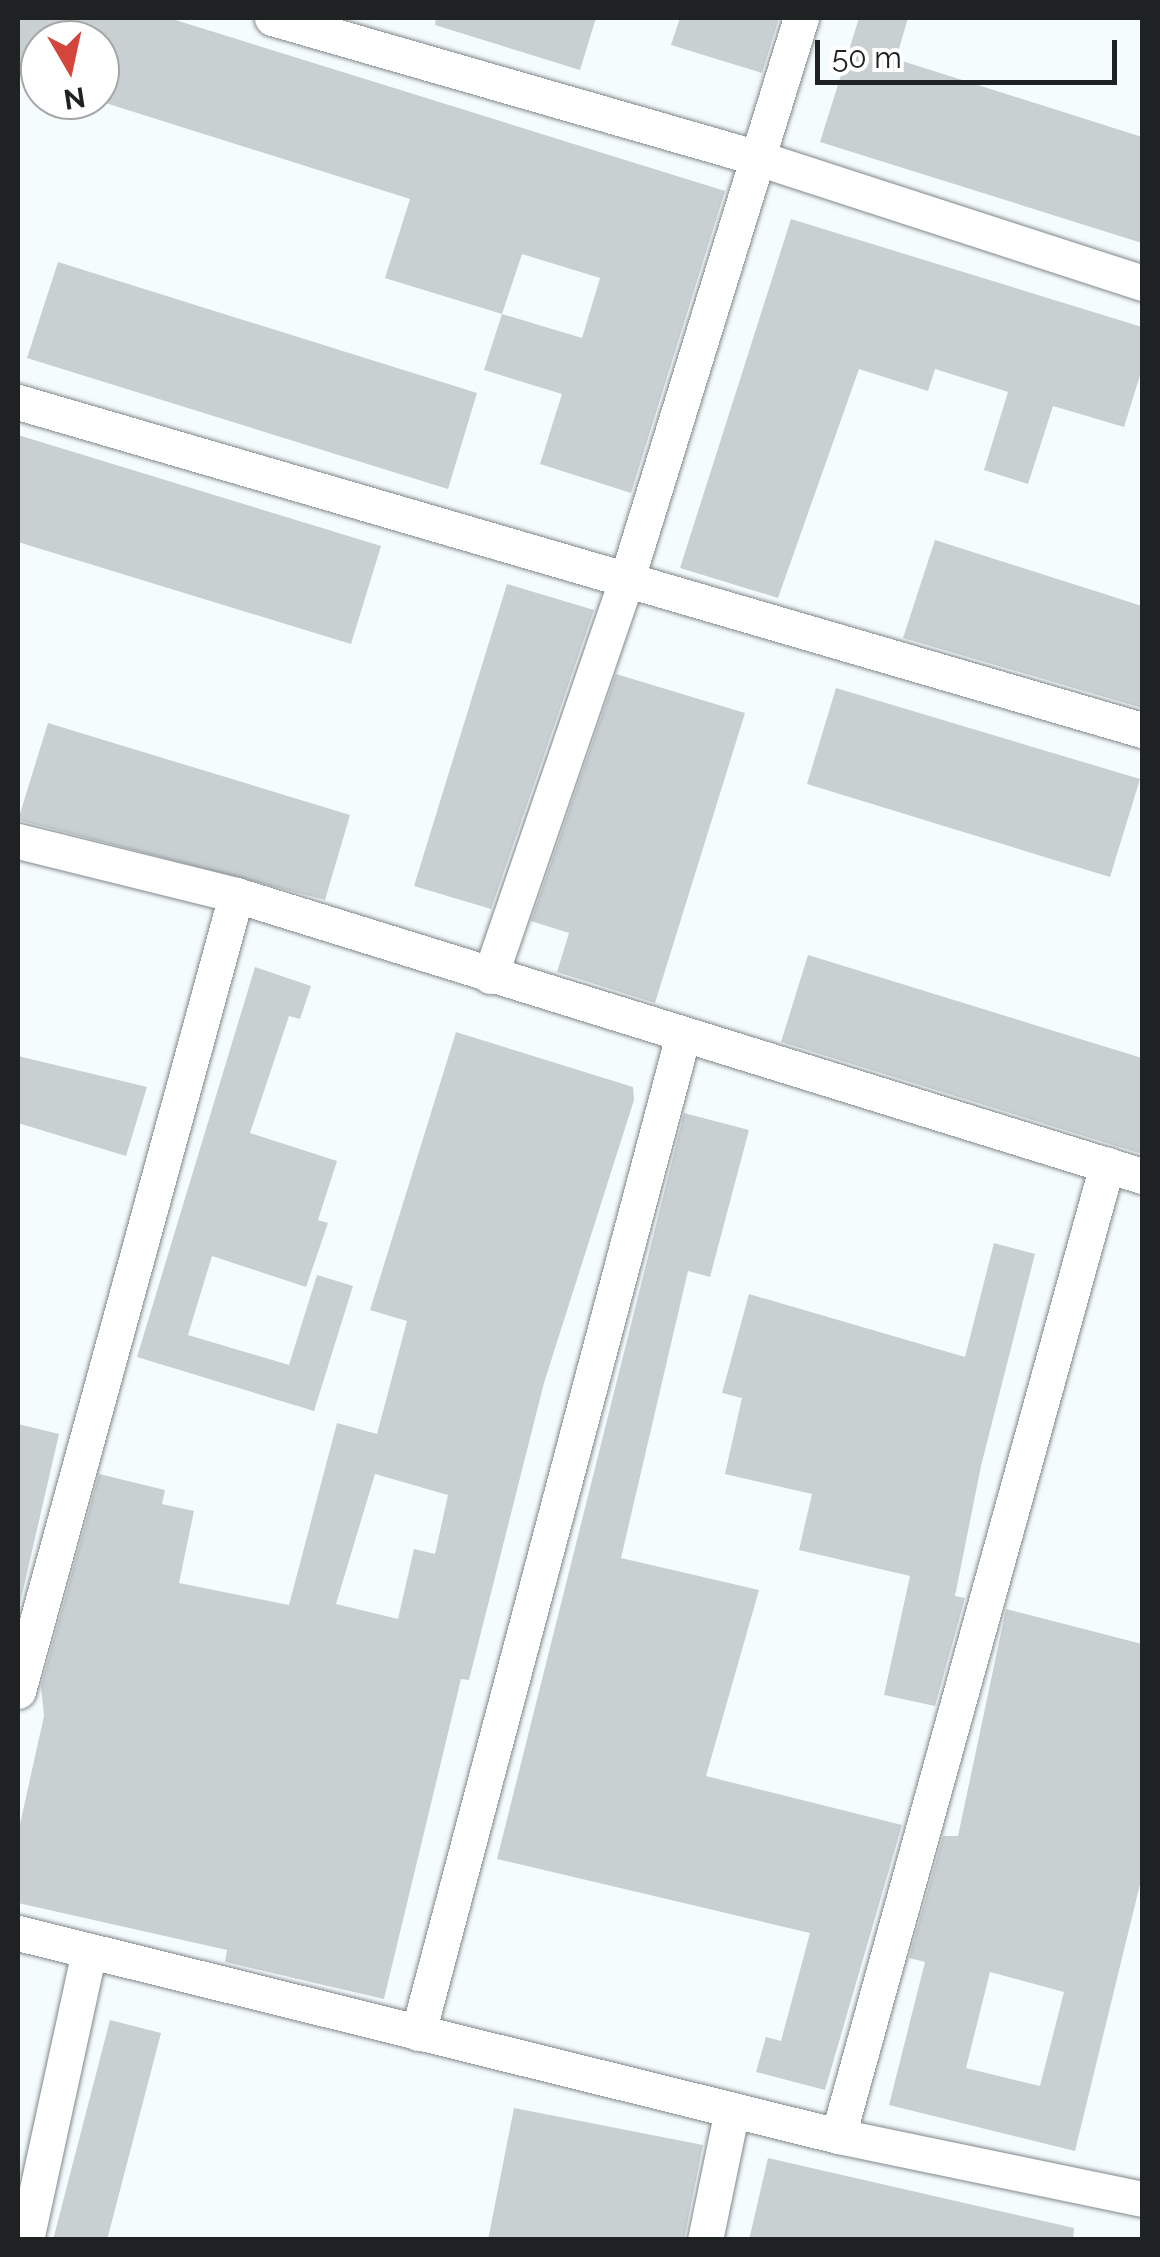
<!DOCTYPE html>
<html>
<head>
<meta charset="utf-8">
<style>
	body { margin:0 }
	#map { position:relative; width:1160px; height:2257px; overflow:hidden; background:#f5fcfe; font-family:Raleway,sans-serif }
	div>[style] { position:absolute }
	.building>* { inset:0; background:#c8d0d1 }
	.roads { filter:drop-shadow(0 0 2px #818889) drop-shadow(0 0 2px #818889) }
	.minor>* { height:35px; margin:-17.5px; padding:0 17.5px; transform-origin:17.5px; border-radius:17.5px; background:#fff }
	span { translate:-50% -50%; white-space:nowrap; text-align:center; line-height:1.15; -webkit-text-stroke:8px #fff; paint-order:stroke }
	.frame { position:absolute; inset:0; border:20px solid #1f2222; pointer-events:none }
	.north { position:absolute; left:20px; top:20px; width:100px; height:100px; box-sizing:border-box; background:#fff; border:2px solid #a5a7a7; border-radius:50%; rotate:171deg; font-size:28px; font-weight:700; line-height:40px; text-align:center; color:#1f2222 }
	.north::after { content:''; display:block; margin:auto; width:35px; height:45px; background:#d4463b; clip-path:polygon(50% 0,100% 100%,50% 72%,0 100%) }
	.scale { position:absolute; left:815px; top:40px; width:302px; height:45px; box-sizing:border-box; border:5px solid #1f2222; border-top:0; padding-left:12px; font-size:30px; line-height:35px; white-space:nowrap; color:#1f2222; -webkit-text-stroke:8px #fff; paint-order:stroke }
</style>
</head>
<body>
<div id="map">
	<div class="building">
		<div style="clip-path:polygon(evenodd,18px 18px,169px 18px,725px 191px,631px 493px,540px 464px,562px 394px,484px 370px,502px 314px,385px 278px,410px 199px,96px 100px,100px 40px,40px 40px,40px 83px,18px 76px,18px 18px,522px 254px,600px 278px,582px 338px,502px 314px,522px 254px)"></div>
		<div style="clip-path:polygon(436px 18px,596px 18px,580px 70px,435px 25px)"></div>
		<div style="clip-path:polygon(680px 18px,779px 18px,762px 73px,671px 45px)"></div>
		<div style="clip-path:polygon(859px 18px,908px 18px,896px 59px,1142px 137px,1142px 243px,820px 142px)"></div>
		<div style="clip-path:polygon(791px 219px,1142px 327px,1142px 369px,1124px 427px,1053px 406px,1028px 484px,984px 470px,1008px 392px,935px 369px,928px 391px,859px 369px,778px 598px,680px 568px)"></div>
		<div style="clip-path:polygon(58px 262px,477px 393px,448px 489px,27px 358px)"></div>
		<div style="clip-path:polygon(18px 435px,381px 546px,351px 644px,18px 542px)"></div>
		<div style="clip-path:polygon(935px 540px,1142px 606px,1142px 708px,903px 638px)"></div>
		<div style="clip-path:polygon(507px 584px,594px 610px,491px 909px,414px 886px)"></div>
		<div style="clip-path:polygon(616px 674px,745px 713px,655px 1003px,557px 972px,569px 933px,531px 921px)"></div>
		<div style="clip-path:polygon(836px 688px,1140px 779px,1110px 877px,807px 784px)"></div>
		<div style="clip-path:polygon(48px 723px,350px 815px,325px 900px,18px 820px)"></div>
		<div style="clip-path:polygon(808px 955px,1142px 1058px,1142px 1154px,781px 1042px)"></div>
		<div style="clip-path:polygon(255px 967px,311px 986px,300px 1019px,289px 1016px,250px 1133px,337px 1161px,318px 1220px,328px 1223px,306px 1287px,212px 1256px,188px 1335px,289px 1365px,317px 1275px,353px 1286px,314px 1411px,137px 1357px)"></div>
		<div style="clip-path:polygon(evenodd,456px 1032px,633px 1087px,634px 1100px,544px 1383px,469px 1680px,461px 1679px,384px 1999px,225px 1962px,227px 1950px,18px 1903px,18px 1833px,44px 1716px,41px 1686px,99px 1474px,165px 1490px,162px 1504px,194px 1511px,179px 1583px,289px 1605px,337px 1423px,377px 1434px,407px 1321px,370px 1310px,456px 1032px,375px 1474px,448px 1495px,435px 1554px,414px 1549px,398px 1619px,336px 1604px,375px 1474px)"></div>
		<div style="clip-path:polygon(18px 1056px,147px 1087px,126px 1156px,18px 1123px)"></div>
		<div style="clip-path:polygon(684px 1113px,749px 1130px,710px 1277px,688px 1271px,621px 1558px,759px 1590px,706px 1776px,902px 1825px,825px 2090px,756px 2072px,766px 2037px,781px 2041px,810px 1933px,497px 1859px)"></div>
		<div style="clip-path:polygon(994px 1243px,1035px 1254px,981px 1466px,955px 1596px,965px 1598px,935px 1706px,884px 1695px,910px 1576px,799px 1550px,812px 1494px,725px 1474px,742px 1398px,722px 1393px,749px 1294px,965px 1357px)"></div>
		<div style="clip-path:polygon(18px 1424px,59px 1434px,18px 1612px)"></div>
		<div style="clip-path:polygon(evenodd,1006px 1609px,1142px 1644px,1142px 1876px,1075px 2151px,889px 2105px,925px 1962px,909px 1958px,943px 1836px,958px 1836px,1006px 1609px,990px 1972px,1064px 1992px,1040px 2086px,966px 2068px,990px 1972px)"></div>
		<div style="clip-path:polygon(110px 2020px,161px 2033px,107px 2240px,53px 2240px)"></div>
		<div style="clip-path:polygon(514px 2108px,703px 2145px,684px 2240px,488px 2240px)"></div>
		<div style="clip-path:polygon(768px 2158px,1074px 2228px,1073px 2240px,749px 2240px)"></div>
	</div>
	<div class="roads">
		<div class="minor">
			<div style="left:272px;top:18px;width:506px;rotate:16.07deg"></div>
			<div style="left:758px;top:158px;width:404px;rotate:18deg"></div>
			<div style="left:18px;top:402px;width:1171px;rotate:16.27deg"></div>
			<div style="left:18px;top:841px;width:225px;rotate:13.9deg"></div>
			<div style="left:236px;top:895px;width:949px;rotate:17.23deg"></div>
			<div style="left:490px;top:976px;width:424px;rotate:-71deg"></div>
			<div style="left:628px;top:575px;width:583px;rotate:-72.75deg"></div>
			<div style="left:18px;top:1691px;width:825px;rotate:-74.68deg"></div>
			<div style="left:18px;top:1933px;width:845px;rotate:13.9deg"></div>
			<div style="left:838px;top:2136px;width:310px;rotate:11.7deg"></div>
			<div style="left:418px;top:2033px;width:1028px;rotate:-75.13deg"></div>
			<div style="left:838px;top:2136px;width:1008px;rotate:-74.52deg"></div>
			<div style="left:26px;top:2240px;width:296px;rotate:-77.7deg"></div>
			<div style="left:705px;top:2240px;width:133px;rotate:-78.3deg"></div>
		</div>
	</div>
	<div class="frame"></div>
	<div class="north">N</div>
	<div class="scale">50 m</div>
</div>
</body>
</html>
